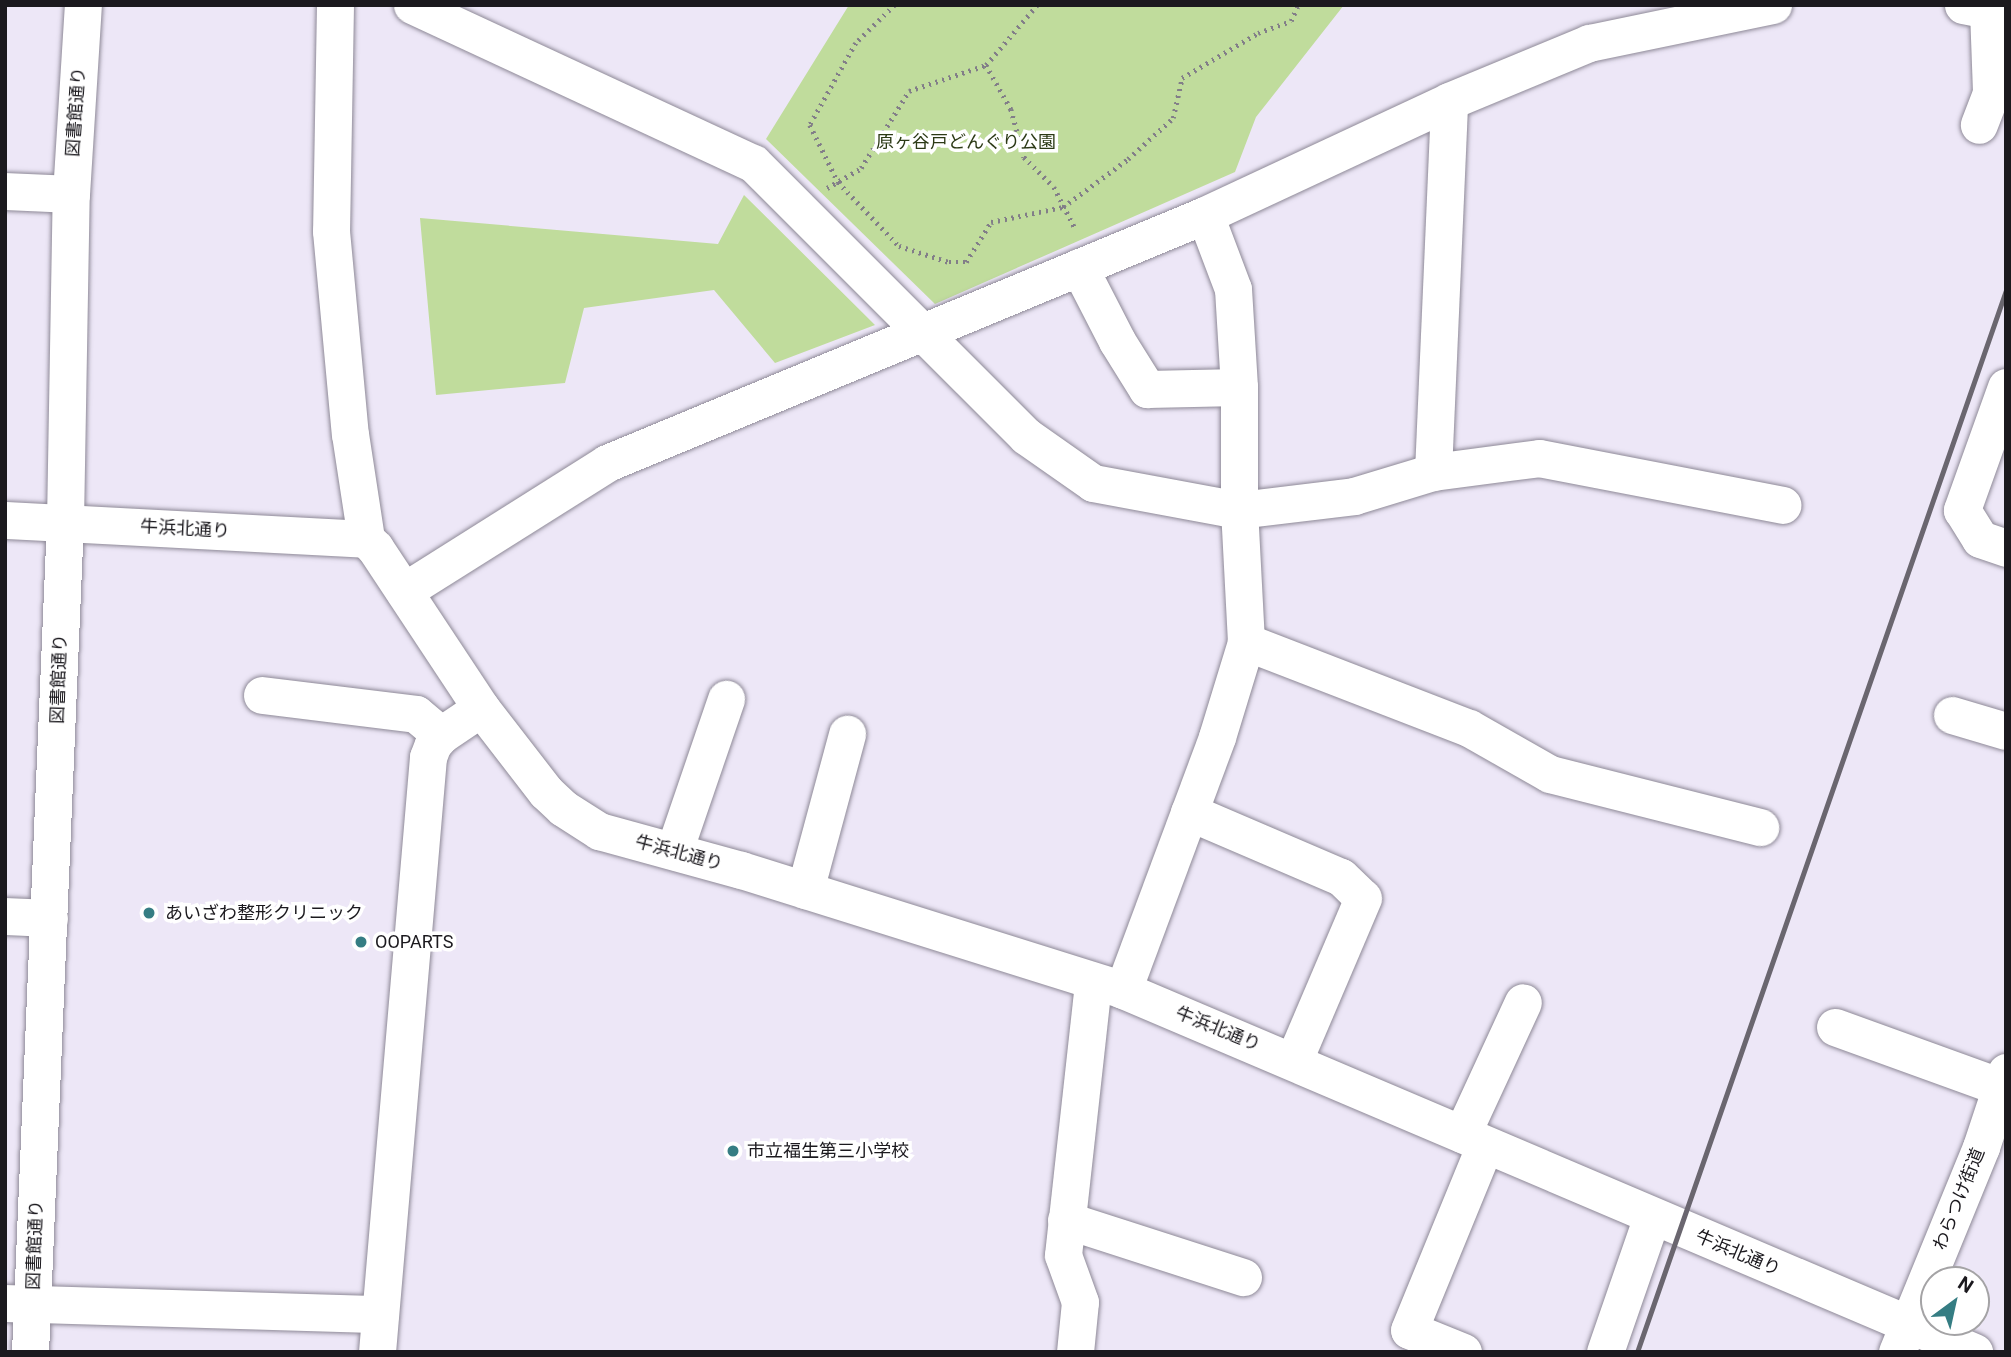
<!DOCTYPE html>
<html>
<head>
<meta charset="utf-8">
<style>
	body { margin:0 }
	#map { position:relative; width:2011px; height:1357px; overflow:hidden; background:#ede7f7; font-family:Roboto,"Noto Sans JP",sans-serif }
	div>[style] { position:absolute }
	.green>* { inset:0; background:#c0dc9c }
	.path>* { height:4.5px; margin-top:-2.25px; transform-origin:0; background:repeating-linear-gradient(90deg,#827e88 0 2px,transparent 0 7px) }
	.roads { filter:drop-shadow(0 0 2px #8e8997) drop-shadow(0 0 2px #8e8997) }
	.minor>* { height:37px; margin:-18.5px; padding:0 18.5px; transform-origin:18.5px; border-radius:18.5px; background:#fff }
	.rail>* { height:5px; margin:-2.5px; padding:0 2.5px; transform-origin:2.5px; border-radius:2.5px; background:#6a666f }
	.dots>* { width:19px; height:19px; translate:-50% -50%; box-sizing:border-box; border:4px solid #fff; border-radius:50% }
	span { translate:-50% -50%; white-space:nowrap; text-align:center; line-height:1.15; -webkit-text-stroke:7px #fff; paint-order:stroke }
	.street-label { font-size:18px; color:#1b191e }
	.park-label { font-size:18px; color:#2c3a16 }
	.poi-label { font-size:18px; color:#1b191e }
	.left { translate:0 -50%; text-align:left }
	.frame { position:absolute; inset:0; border:7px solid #1b191e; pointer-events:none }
	.north { position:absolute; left:1920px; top:1266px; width:70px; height:70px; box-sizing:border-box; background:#fff; border:2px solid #a4a3a5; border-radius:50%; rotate:33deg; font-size:19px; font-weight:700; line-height:28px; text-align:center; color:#1b191e }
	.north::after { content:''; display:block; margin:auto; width:24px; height:32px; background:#357d83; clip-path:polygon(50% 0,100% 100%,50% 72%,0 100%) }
</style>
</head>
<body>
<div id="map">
	<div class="green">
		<div style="clip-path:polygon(849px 5px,1344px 5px,1256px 117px,1235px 172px,935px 304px,766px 139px)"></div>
		<div style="clip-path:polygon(744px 195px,875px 325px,775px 363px,714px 290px,584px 308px,565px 383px,436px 395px,420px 218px,718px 244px)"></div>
	</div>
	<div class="path">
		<div style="left:895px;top:5px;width:54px;rotate:135.7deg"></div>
		<div style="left:856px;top:43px;width:94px;rotate:119.3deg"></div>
		<div style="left:810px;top:125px;width:64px;rotate:63.8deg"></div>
		<div style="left:838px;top:182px;width:88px;rotate:46.4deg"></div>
		<div style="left:899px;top:246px;width:52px;rotate:17.7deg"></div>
		<div style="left:949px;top:262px;width:17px"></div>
		<div style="left:966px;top:262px;width:47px;rotate:-58deg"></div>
		<div style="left:991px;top:222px;width:74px;rotate:-11.8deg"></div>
		<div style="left:1063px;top:207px;width:81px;rotate:-36.4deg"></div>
		<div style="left:1128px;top:159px;width:61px;rotate:-42.3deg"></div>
		<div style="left:1173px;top:118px;width:41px;rotate:-77.3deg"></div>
		<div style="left:1182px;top:78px;width:88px;rotate:-30.6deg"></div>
		<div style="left:1258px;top:33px;width:35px;rotate:-20deg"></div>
		<div style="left:1291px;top:21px;width:17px;rotate:-66deg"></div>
		<div style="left:986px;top:65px;width:51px;rotate:60.4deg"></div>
		<div style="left:1011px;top:109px;width:50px;rotate:74.8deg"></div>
		<div style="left:1024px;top:157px;width:42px;rotate:45deg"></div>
		<div style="left:1054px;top:187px;width:48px;rotate:62.9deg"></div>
		<div style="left:827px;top:188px;width:39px;rotate:-30deg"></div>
		<div style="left:861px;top:168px;width:91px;rotate:-58.1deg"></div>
		<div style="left:909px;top:91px;width:81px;rotate:-18.7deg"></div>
		<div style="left:986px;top:65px;width:79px;rotate:-49.6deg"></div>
	</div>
	<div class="roads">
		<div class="minor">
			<div style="left:335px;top:5px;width:226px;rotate:91deg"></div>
			<div style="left:331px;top:231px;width:204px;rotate:84.7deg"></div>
			<div style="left:350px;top:434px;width:106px;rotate:81.3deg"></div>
			<div style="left:366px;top:539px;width:13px;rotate:45deg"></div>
			<div style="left:375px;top:548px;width:192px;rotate:56.5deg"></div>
			<div style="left:481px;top:708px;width:106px;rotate:52.3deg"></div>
			<div style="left:546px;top:792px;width:23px;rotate:43deg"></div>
			<div style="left:563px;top:808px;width:43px;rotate:32.6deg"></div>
			<div style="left:599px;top:831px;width:147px;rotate:15.4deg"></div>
			<div style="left:741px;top:870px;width:400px;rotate:17.4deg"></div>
			<div style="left:1123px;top:990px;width:925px;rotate:23.04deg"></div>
			<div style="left:412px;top:5px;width:376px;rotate:24.9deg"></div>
			<div style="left:753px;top:163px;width:386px;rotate:45deg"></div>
			<div style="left:1026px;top:436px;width:82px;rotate:35deg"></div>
			<div style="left:1093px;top:483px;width:148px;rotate:10.5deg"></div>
			<div style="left:1239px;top:510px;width:116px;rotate:-6.9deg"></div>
			<div style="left:1354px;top:496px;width:83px;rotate:-16.9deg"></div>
			<div style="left:1433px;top:472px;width:107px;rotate:-7.5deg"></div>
			<div style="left:1539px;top:458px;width:248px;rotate:10.9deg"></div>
			<div style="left:1963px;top:5px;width:25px;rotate:11deg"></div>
			<div style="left:1988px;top:10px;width:83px;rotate:87.9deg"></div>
			<div style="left:1991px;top:93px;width:34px;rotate:111deg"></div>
			<div style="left:5px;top:191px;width:66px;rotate:2.6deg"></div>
			<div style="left:1079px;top:267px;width:83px;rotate:62.8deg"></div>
			<div style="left:1117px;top:341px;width:57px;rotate:58deg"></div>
			<div style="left:1147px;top:389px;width:92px;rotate:-1.2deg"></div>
			<div style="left:2006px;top:387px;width:131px;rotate:109.7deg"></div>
			<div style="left:1962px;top:510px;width:34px;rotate:58deg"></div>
			<div style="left:1980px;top:539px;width:28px;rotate:19deg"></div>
			<div style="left:1433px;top:472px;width:371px;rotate:-87.5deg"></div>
			<div style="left:5px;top:520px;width:361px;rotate:3deg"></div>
			<div style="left:404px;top:591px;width:240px;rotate:-32.2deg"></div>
			<div style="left:607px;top:463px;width:647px;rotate:-22.52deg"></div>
			<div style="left:1205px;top:215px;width:269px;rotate:-25deg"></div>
			<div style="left:1449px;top:101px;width:152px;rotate:-22.5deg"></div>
			<div style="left:1589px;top:43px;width:188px;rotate:-11.7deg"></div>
			<div style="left:1246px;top:642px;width:239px;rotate:21.1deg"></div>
			<div style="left:1469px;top:728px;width:93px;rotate:29.6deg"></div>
			<div style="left:1550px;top:774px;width:217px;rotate:14.2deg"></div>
			<div style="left:262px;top:695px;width:155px;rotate:7deg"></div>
			<div style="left:416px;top:714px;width:33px;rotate:40deg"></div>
			<div style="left:1952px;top:715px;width:56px;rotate:16.5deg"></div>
			<div style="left:1189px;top:812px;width:165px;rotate:23.2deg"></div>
			<div style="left:1341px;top:877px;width:30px;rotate:44deg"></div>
			<div style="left:1363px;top:898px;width:176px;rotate:113.1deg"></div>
			<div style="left:674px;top:851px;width:161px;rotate:-71.1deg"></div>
			<div style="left:805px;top:890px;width:162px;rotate:-74.9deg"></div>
			<div style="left:5px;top:916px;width:44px;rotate:2.6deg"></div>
			<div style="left:1123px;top:990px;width:270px;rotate:-69.6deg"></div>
			<div style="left:1217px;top:737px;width:99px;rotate:-73deg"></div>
			<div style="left:1246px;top:642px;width:132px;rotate:-93deg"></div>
			<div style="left:1239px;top:510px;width:123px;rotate:-90deg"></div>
			<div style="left:1239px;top:387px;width:98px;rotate:-93.5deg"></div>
			<div style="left:1233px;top:289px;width:79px;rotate:-110.7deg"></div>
			<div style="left:1835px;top:1027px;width:177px;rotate:19.9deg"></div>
			<div style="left:1462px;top:1134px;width:145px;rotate:-65.2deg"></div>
			<div style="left:1066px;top:1220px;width:186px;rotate:17.9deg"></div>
			<div style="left:5px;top:1303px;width:375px;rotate:1.7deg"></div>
			<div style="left:30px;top:1352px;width:831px;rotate:-87.59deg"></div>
			<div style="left:65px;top:522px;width:328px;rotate:-89deg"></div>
			<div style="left:71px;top:194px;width:189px;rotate:-86.4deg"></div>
			<div style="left:377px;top:1352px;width:597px;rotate:-85.1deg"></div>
			<div style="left:428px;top:757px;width:14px;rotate:-69deg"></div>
			<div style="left:433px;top:744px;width:12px;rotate:-48deg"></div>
			<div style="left:441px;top:735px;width:48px;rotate:-34deg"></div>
			<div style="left:1075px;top:1352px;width:50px;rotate:-84.3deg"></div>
			<div style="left:1080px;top:1302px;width:50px;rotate:-109.9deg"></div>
			<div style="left:1063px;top:1255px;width:275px;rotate:-83.7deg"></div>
			<div style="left:1463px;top:1352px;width:58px;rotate:-157.8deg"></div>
			<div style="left:1409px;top:1330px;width:200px;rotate:-67.7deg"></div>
			<div style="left:1605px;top:1352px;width:144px;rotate:-70.9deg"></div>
			<div style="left:1897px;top:1352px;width:222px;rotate:-67.7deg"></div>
			<div style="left:1981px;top:1147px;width:79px;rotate:-71.6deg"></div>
		</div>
	</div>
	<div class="rail">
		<div style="left:1637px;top:1352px;width:1124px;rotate:-70.84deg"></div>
	</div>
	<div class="dots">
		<div style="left:149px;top:913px;background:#357d83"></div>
		<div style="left:361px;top:942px;background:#357d83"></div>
		<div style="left:733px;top:1151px;background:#357d83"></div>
	</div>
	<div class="street-label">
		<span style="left:76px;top:112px;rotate:-86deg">図書館通り</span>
		<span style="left:185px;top:529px;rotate:3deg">牛浜北通り</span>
		<span style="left:59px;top:679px;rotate:-88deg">図書館通り</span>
		<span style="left:679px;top:853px;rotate:15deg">牛浜北通り</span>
		<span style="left:1218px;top:1029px;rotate:22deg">牛浜北通り</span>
		<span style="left:1959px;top:1199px;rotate:-68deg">わらつけ街道</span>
		<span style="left:35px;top:1245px;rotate:-88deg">図書館通り</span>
		<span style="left:1738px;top:1253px;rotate:23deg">牛浜北通り</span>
	</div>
	<div class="park-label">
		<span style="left:966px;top:142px">原ヶ谷戸どんぐり公園</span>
	</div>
	<div class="poi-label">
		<span class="left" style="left:165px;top:913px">あいざわ整形クリニック</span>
		<span class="left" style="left:375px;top:942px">OOPARTS</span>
		<span class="left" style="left:747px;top:1151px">市立福生第三小学校</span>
	</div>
	<div class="frame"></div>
	<div class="north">N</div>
</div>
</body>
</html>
